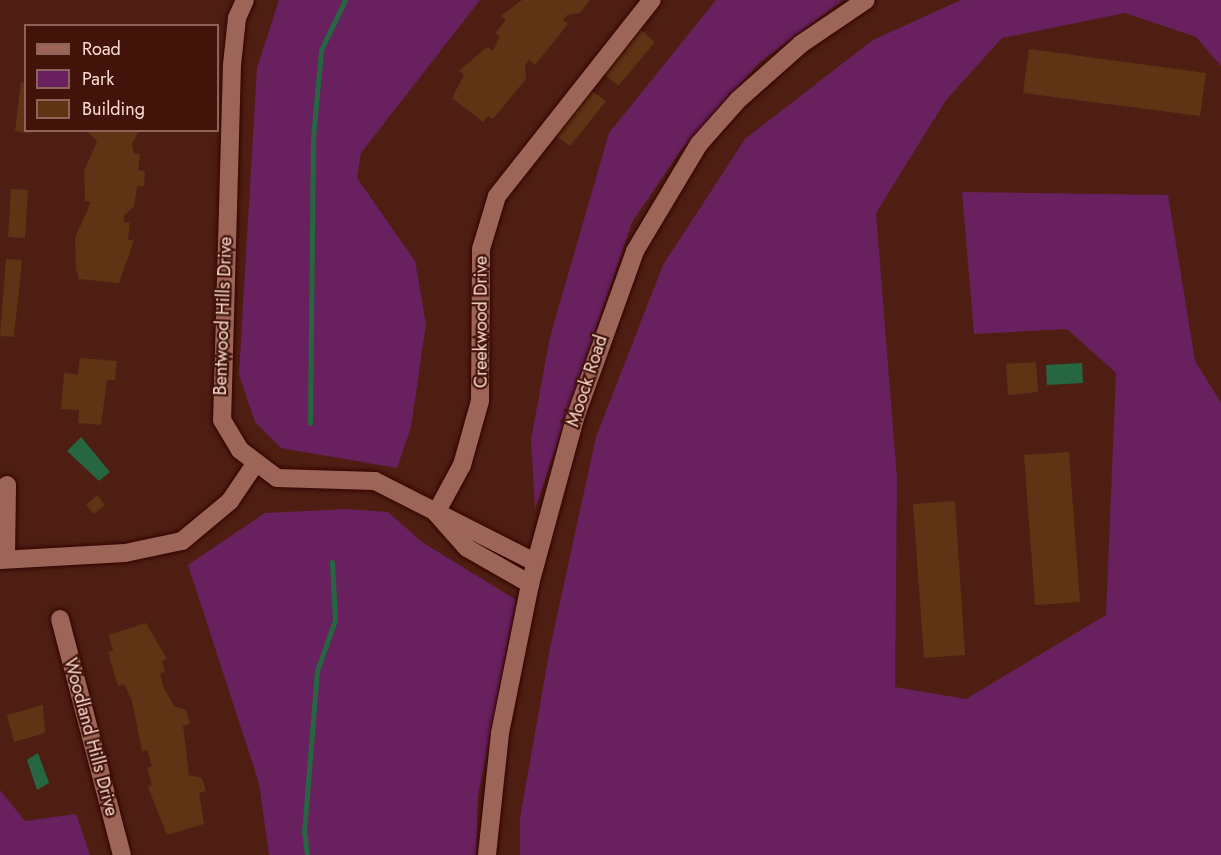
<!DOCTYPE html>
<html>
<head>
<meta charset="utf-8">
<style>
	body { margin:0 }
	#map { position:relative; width:1221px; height:855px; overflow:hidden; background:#4e1e13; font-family:Jost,sans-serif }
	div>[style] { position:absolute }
	.green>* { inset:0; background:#69205e }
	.water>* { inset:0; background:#266640 }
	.stream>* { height:5px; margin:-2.5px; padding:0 2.5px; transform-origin:2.5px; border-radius:2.5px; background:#266640 }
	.building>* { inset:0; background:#5e3414 }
	.roads { filter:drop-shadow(0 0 2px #320400) drop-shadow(0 0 2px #320400) }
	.street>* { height:18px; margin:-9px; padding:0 9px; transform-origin:9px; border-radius:9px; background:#9d6558 }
	.secondary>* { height:18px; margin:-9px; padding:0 9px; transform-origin:9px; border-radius:9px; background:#9d6558 }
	span { translate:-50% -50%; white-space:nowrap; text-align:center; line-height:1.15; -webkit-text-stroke:4.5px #421409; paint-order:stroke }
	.street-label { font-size:18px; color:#fcdbd3 }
	.legend { position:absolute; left:24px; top:24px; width:195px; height:108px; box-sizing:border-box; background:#421409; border:2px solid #8c645a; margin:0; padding:8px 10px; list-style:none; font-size:18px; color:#fcdbd3 }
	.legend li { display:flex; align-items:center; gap:12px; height:30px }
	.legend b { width:30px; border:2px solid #8c645a }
</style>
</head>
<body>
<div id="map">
	<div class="green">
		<div style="clip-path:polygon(279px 0,480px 0,361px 153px,357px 178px,415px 261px,426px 324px,411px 427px,397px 468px,281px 448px,255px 422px,239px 374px,257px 68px)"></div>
		<div style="clip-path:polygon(716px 0,843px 0,760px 62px,681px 150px,632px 222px,535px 509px,531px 439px,550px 337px,609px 133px)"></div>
		<div style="clip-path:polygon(961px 0,1221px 0,1221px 66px,1196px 37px,1125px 13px,1002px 38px,946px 100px,876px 213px,897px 479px,895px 687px,966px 699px,1106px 615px,1116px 373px,1067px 329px,974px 334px,962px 192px,1168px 195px,1195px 361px,1221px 403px,1221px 855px,520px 855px,520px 818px,550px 648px,596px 437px,663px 265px,745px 139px,873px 40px)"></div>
		<div style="clip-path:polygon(346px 509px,388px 512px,422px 542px,516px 600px,478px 796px,476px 855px,269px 855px,259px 783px,188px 565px,265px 513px)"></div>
		<div style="clip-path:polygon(0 790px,25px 821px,76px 814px,90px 855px,0 855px)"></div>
	</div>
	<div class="water">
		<div style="clip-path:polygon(1082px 363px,1083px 383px,1047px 385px,1046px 365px)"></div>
		<div style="clip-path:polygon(81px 437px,110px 472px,99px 481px,67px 451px)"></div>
		<div style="clip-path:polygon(38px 753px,49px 783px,37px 790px,27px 760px)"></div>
	</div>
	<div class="stream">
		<div style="left:310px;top:423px;width:286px;rotate:-89.4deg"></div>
		<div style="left:313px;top:137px;width:87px;rotate:-84.7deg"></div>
		<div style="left:321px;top:50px;width:55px;rotate:-64.4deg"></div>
		<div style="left:307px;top:855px;width:23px;rotate:-97deg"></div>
		<div style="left:304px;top:832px;width:162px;rotate:-85.4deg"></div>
		<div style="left:317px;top:671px;width:54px;rotate:-70.6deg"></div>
		<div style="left:335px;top:620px;width:58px;rotate:-93deg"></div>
	</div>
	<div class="building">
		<div style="clip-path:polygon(522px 0,590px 0,580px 13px,567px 15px,563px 20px,568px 24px,535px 65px,529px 60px,525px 66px,526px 79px,493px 119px,488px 116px,483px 122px,452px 98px,464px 75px,459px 71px,487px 47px,493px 51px,500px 36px,495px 33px,506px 20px,501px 16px)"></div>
		<div style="clip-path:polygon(641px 30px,655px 42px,618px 86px,603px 73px)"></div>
		<div style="clip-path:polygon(1029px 49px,1206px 73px,1200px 116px,1023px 93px)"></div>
		<div style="clip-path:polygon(21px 83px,26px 83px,26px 130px,33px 134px,15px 131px)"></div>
		<div style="clip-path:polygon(592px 91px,606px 101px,570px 146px,556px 136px)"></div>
		<div style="clip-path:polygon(87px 130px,139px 130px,132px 144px,134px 154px,140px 154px,138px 170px,145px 171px,144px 186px,137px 186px,134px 207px,124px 215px,124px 222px,130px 223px,128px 240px,134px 240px,119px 283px,79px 279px,76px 269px,75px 238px,91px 202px,85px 201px,84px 171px,97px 142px)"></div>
		<div style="clip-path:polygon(11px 189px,28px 190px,25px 238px,8px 237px)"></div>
		<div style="clip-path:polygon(6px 259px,22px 260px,14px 337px,0 336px)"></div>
		<div style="clip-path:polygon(80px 358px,117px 361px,115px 380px,107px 380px,101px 425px,78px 423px,79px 410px,61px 409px,64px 373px,78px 375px)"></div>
		<div style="clip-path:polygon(1036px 362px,1038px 392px,1008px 395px,1006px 364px)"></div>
		<div style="clip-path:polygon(1069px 452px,1080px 602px,1035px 605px,1024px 455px)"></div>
		<div style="clip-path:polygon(97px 495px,105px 505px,94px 514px,86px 505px)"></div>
		<div style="clip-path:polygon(955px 501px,965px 655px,924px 658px,913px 504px)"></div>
		<div style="clip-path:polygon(146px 623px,167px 659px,162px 661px,165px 672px,160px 673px,164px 689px,174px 706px,186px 710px,190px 724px,183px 726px,189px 775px,202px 778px,206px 791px,199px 793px,204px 824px,167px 835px,148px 787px,152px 785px,147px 768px,152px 766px,147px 750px,142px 751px,132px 701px,124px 684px,118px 686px,108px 652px,113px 651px,109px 635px)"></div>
		<div style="clip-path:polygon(43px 705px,45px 733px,14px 742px,7px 715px)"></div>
	</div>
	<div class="roads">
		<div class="street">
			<div style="left:245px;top:0;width:20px;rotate:114deg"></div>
			<div style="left:237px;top:18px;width:47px;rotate:96.1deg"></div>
			<div style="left:232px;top:65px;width:355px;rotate:91.6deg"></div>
			<div style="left:222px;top:420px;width:35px;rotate:59deg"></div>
			<div style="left:240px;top:450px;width:46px;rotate:37.1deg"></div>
			<div style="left:277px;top:478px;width:98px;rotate:1.8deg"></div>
			<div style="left:375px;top:481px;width:179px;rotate:26.9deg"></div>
			<div style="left:436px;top:513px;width:55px;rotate:-61.6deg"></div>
			<div style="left:462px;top:465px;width:66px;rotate:-74.3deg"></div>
			<div style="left:480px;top:401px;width:152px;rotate:-89.6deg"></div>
			<div style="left:481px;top:249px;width:55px;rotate:-73.2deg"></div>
			<div style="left:497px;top:196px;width:250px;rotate:-51.7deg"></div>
			<div style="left:436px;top:513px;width:47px;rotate:48.5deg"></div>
			<div style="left:467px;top:548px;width:73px;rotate:29.7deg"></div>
			<div style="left:6px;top:558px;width:73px;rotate:-89.2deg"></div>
			<div style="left:0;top:560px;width:125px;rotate:-3.2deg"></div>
			<div style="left:125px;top:553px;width:58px;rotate:-11.9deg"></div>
			<div style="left:182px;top:541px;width:62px;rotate:-39.8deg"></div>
			<div style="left:230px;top:501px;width:45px;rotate:-56deg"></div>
			<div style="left:60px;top:619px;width:244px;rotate:75.3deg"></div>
		</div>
		<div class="secondary">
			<div style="left:487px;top:855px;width:123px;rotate:-83.9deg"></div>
			<div style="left:500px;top:733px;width:152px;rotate:-78.6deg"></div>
			<div style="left:530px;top:584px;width:172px;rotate:-74.8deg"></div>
			<div style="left:575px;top:418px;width:177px;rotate:-70.2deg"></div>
			<div style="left:635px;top:251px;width:125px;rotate:-59.1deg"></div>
			<div style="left:699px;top:144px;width:59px;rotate:-48.4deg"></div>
			<div style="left:738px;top:100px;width:84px;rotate:-41.6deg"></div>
			<div style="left:801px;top:44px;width:78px;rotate:-34.1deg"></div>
		</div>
	</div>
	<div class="street-label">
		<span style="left:223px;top:316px;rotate:-88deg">Bentwood Hills Drive</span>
		<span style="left:481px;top:322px;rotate:-90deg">Creekwood Drive</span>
		<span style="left:587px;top:381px;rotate:-72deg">Moock Road</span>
		<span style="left:91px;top:737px;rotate:75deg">Woodland Hills Drive</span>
	</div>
	<ul class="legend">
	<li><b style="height:8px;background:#9d6558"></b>Road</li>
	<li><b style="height:16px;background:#69205e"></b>Park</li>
	<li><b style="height:16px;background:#5e3414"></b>Building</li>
	</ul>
</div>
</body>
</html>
